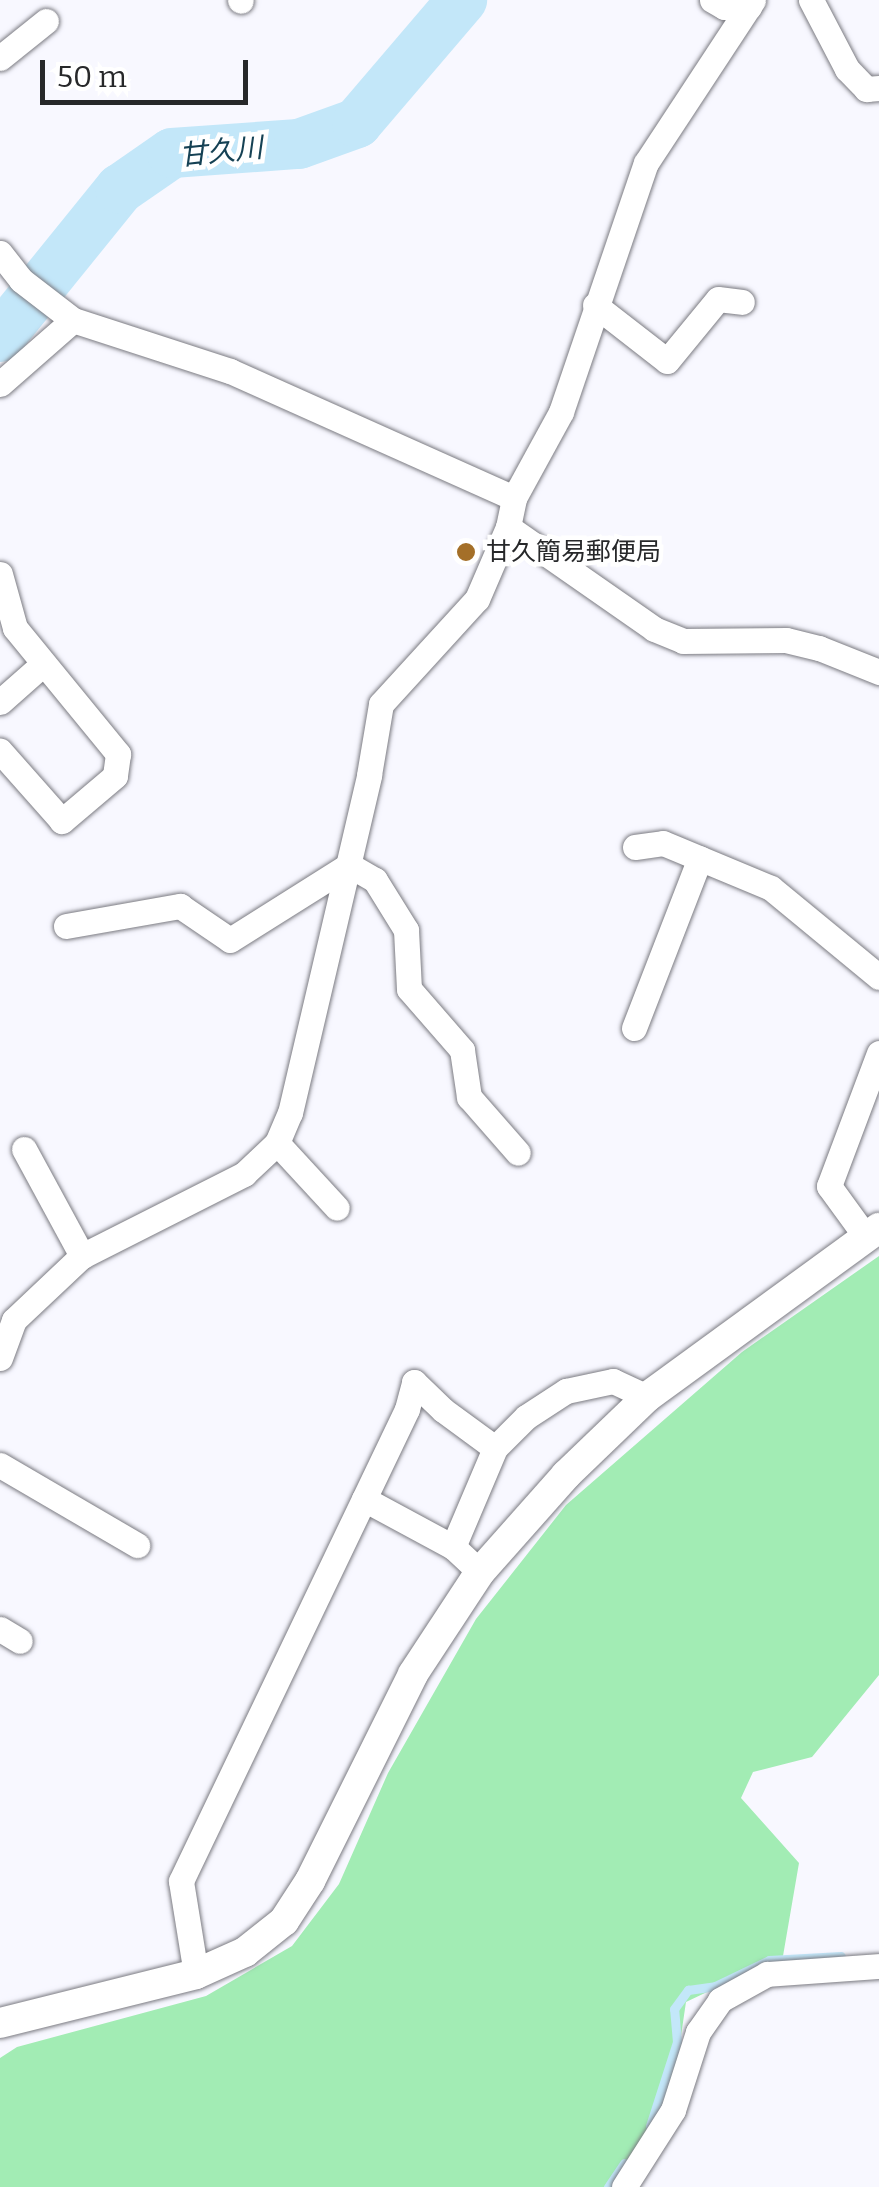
<!DOCTYPE html>
<html>
<head>
<meta charset="utf-8">
<style>
	body { margin:0 }
	#map { position:relative; width:879px; height:2187px; overflow:hidden; background:#f8f8ff; font-family:Bitter,"Noto Sans JP",serif }
	div>[style] { position:absolute }
	.green>* { inset:0; background:#a2ecb4 }
	.stream>* { height:9px; margin:-4.5px; padding:0 4.5px; transform-origin:4.5px; border-radius:4.5px; background:#c3e7f9 }
	.river>* { height:50px; margin:-25px; padding:0 25px; transform-origin:25px; border-radius:25px; background:#c3e7f9 }
	.roads { filter:drop-shadow(0 0 2px #7b7b82) drop-shadow(0 0 2px #7b7b82) }
	.minor>* { height:25px; margin:-12.5px; padding:0 12.5px; transform-origin:12.5px; border-radius:12.5px; background:#fff }
	.tertiary>* { height:30px; margin:-15px; padding:0 15px; transform-origin:15px; border-radius:15px; background:#fff }
	.dots>* { width:28px; height:28px; translate:-50% -50%; box-sizing:border-box; border:5px solid #fff; border-radius:50% }
	span { translate:-50% -50%; white-space:nowrap; text-align:center; line-height:1.15; -webkit-text-stroke:9px #fff; paint-order:stroke }
	.poi-label { font-size:25px; color:#27282a }
	.left { translate:0 -50%; text-align:left }
	.water-label { font-size:28px; color:#154154; font-style:italic }
	.scale { position:absolute; left:40px; top:60px; width:208px; height:45px; box-sizing:border-box; border:5px solid #27282a; border-top:0; padding-left:12px; font-size:30px; line-height:35px; white-space:nowrap; color:#27282a; -webkit-text-stroke:8px #fff; paint-order:stroke }
</style>
</head>
<body>
<div id="map">
	<div class="green">
		<div style="clip-path:polygon(879px 1256px,879px 1675px,812px 1757px,753px 1772px,741px 1798px,799px 1863px,783px 1956px,686px 2002px,673px 2090px,616px 2187px,0 2187px,0 2058px,17px 2047px,206px 1996px,292px 1946px,339px 1884px,388px 1773px,476px 1619px,566px 1505px,742px 1352px)"></div>
	</div>
	<div class="stream">
		<div style="left:650px;top:2126px;width:88px;rotate:-72.2deg"></div>
		<div style="left:677px;top:2042px;width:33px;rotate:-95deg"></div>
		<div style="left:674px;top:2009px;width:24px;rotate:-54deg"></div>
		<div style="left:688px;top:1990px;width:27px;rotate:-8deg"></div>
		<div style="left:715px;top:1986px;width:60px;rotate:-25.7deg"></div>
		<div style="left:769px;top:1960px;width:72px;rotate:-3.2deg"></div>
		<div style="left:608px;top:2187px;width:29px;rotate:-56deg"></div>
	</div>
	<div class="river">
		<div style="left:0;top:337px;width:191px;rotate:-51deg"></div>
		<div style="left:120px;top:189px;width:63px;rotate:-34.7deg"></div>
		<div style="left:172px;top:153px;width:127px;rotate:-4.1deg"></div>
		<div style="left:299px;top:144px;width:62px;rotate:-19.9deg"></div>
		<div style="left:357px;top:123px;width:162px;rotate:-49.5deg"></div>
	</div>
	<div class="roads">
		<div class="minor">
			<div style="left:240px;top:0;width:1px;rotate:45deg"></div>
			<div style="left:712px;top:0;width:14px;rotate:30deg"></div>
			<div style="left:724px;top:7px;width:25px"></div>
			<div style="left:811px;top:0;width:78px;rotate:62.4deg"></div>
			<div style="left:847px;top:69px;width:28px;rotate:46deg"></div>
			<div style="left:866px;top:89px;width:13px;rotate:-4deg"></div>
			<div style="left:0;top:58px;width:59px;rotate:-38.8deg"></div>
			<div style="left:0;top:253px;width:34px;rotate:52deg"></div>
			<div style="left:21px;top:280px;width:66px;rotate:37.6deg"></div>
			<div style="left:73px;top:320px;width:165px;rotate:18deg"></div>
			<div style="left:230px;top:371px;width:311px;rotate:24.1deg"></div>
			<div style="left:595px;top:305px;width:91px;rotate:37.9deg"></div>
			<div style="left:667px;top:361px;width:80px;rotate:-50.6deg"></div>
			<div style="left:718px;top:299px;width:24px;rotate:7deg"></div>
			<div style="left:0;top:384px;width:97px;rotate:-41.2deg"></div>
			<div style="left:508px;top:527px;width:178px;rotate:34.9deg"></div>
			<div style="left:654px;top:629px;width:31px;rotate:22deg"></div>
			<div style="left:683px;top:641px;width:103px;rotate:-0.6deg"></div>
			<div style="left:786px;top:640px;width:34px;rotate:14deg"></div>
			<div style="left:819px;top:648px;width:65px;rotate:21.8deg"></div>
			<div style="left:0;top:574px;width:56px;rotate:74.5deg"></div>
			<div style="left:15px;top:628px;width:163px;rotate:50.7deg"></div>
			<div style="left:118px;top:754px;width:22px;rotate:98deg"></div>
			<div style="left:115px;top:776px;width:70px;rotate:139.7deg"></div>
			<div style="left:62px;top:821px;width:94px;rotate:-131.5deg"></div>
			<div style="left:0;top:702px;width:56px;rotate:-41.4deg"></div>
			<div style="left:635px;top:847px;width:28px;rotate:-8deg"></div>
			<div style="left:663px;top:843px;width:117px;rotate:22.6deg"></div>
			<div style="left:771px;top:888px;width:140px;rotate:39.5deg"></div>
			<div style="left:66px;top:926px;width:116px;rotate:-10deg"></div>
			<div style="left:180px;top:906px;width:60px;rotate:34.2deg"></div>
			<div style="left:230px;top:940px;width:141px;rotate:-32.2deg"></div>
			<div style="left:349px;top:865px;width:30px;rotate:30deg"></div>
			<div style="left:375px;top:880px;width:59px;rotate:58.2deg"></div>
			<div style="left:406px;top:930px;width:59px;rotate:87.1deg"></div>
			<div style="left:409px;top:989px;width:81px;rotate:49deg"></div>
			<div style="left:462px;top:1050px;width:48px;rotate:81.5deg"></div>
			<div style="left:469px;top:1097px;width:74px;rotate:48.8deg"></div>
			<div style="left:634px;top:1028px;width:182px;rotate:-68.8deg"></div>
			<div style="left:277px;top:1143px;width:88px;rotate:47.3deg"></div>
			<div style="left:24px;top:1149px;width:122px;rotate:61.5deg"></div>
			<div style="left:866px;top:1237px;width:63px;rotate:-126deg"></div>
			<div style="left:829px;top:1186px;width:142px;rotate:-69.4deg"></div>
			<div style="left:0;top:1358px;width:40px;rotate:-69.8deg"></div>
			<div style="left:14px;top:1320px;width:93px;rotate:-43.3deg"></div>
			<div style="left:82px;top:1256px;width:182px;rotate:-26.8deg"></div>
			<div style="left:244px;top:1174px;width:45px;rotate:-43.2deg"></div>
			<div style="left:277px;top:1143px;width:33px;rotate:-67deg"></div>
			<div style="left:290px;top:1113px;width:347px;rotate:-76.8deg"></div>
			<div style="left:369px;top:775px;width:72px;rotate:-80.4deg"></div>
			<div style="left:381px;top:704px;width:142px;rotate:-47.6deg"></div>
			<div style="left:477px;top:599px;width:78px;rotate:-66.7deg"></div>
			<div style="left:508px;top:527px;width:30px;rotate:-78deg"></div>
			<div style="left:514px;top:498px;width:98px;rotate:-61.3deg"></div>
			<div style="left:561px;top:412px;width:263px;rotate:-71.2deg"></div>
			<div style="left:646px;top:163px;width:195px;rotate:-56.7deg"></div>
			<div style="left:0;top:1465px;width:159px;rotate:30.3deg"></div>
			<div style="left:364px;top:1499px;width:101px;rotate:28.3deg"></div>
			<div style="left:480px;top:1572px;width:37px;rotate:-137deg"></div>
			<div style="left:453px;top:1547px;width:108px;rotate:-67deg"></div>
			<div style="left:495px;top:1448px;width:44px;rotate:-45deg"></div>
			<div style="left:526px;top:1417px;width:48px;rotate:-33deg"></div>
			<div style="left:566px;top:1391px;width:48px;rotate:-12deg"></div>
			<div style="left:613px;top:1381px;width:38px;rotate:25deg"></div>
			<div style="left:0;top:1629px;width:23px;rotate:31deg"></div>
			<div style="left:196px;top:1974px;width:94px;rotate:-99.2deg"></div>
			<div style="left:181px;top:1881px;width:523px;rotate:-64.41deg"></div>
			<div style="left:407px;top:1409px;width:28px;rotate:-75deg"></div>
			<div style="left:414px;top:1382px;width:40px;rotate:44deg"></div>
			<div style="left:443px;top:1410px;width:64px;rotate:36.2deg"></div>
			<div style="left:624px;top:2187px;width:91px;rotate:-57.5deg"></div>
			<div style="left:673px;top:2110px;width:82px;rotate:-72.2deg"></div>
			<div style="left:698px;top:2032px;width:39px;rotate:-55deg"></div>
			<div style="left:720px;top:2000px;width:54px;rotate:-29deg"></div>
			<div style="left:767px;top:1974px;width:112px;rotate:-4.1deg"></div>
		</div>
		<div class="tertiary">
			<div style="left:0;top:2023px;width:202px;rotate:-14deg"></div>
			<div style="left:196px;top:1974px;width:54px;rotate:-24.2deg"></div>
			<div style="left:245px;top:1952px;width:50px;rotate:-38.5deg"></div>
			<div style="left:284px;top:1921px;width:48px;rotate:-57deg"></div>
			<div style="left:310px;top:1881px;width:231px;rotate:-63.5deg"></div>
			<div style="left:413px;top:1674px;width:122px;rotate:-56.7deg"></div>
			<div style="left:480px;top:1572px;width:130px;rotate:-48.4deg"></div>
			<div style="left:566px;top:1475px;width:112px;rotate:-43.9deg"></div>
			<div style="left:647px;top:1397px;width:287px;rotate:-36.1deg"></div>
		</div>
	</div>
	<div class="dots">
		<div style="left:466px;top:552px;background:#a46f28"></div>
	</div>
	<div class="poi-label">
		<span class="left" style="left:486px;top:552px">甘久簡易郵便局</span>
	</div>
	<div class="water-label">
		<span style="left:221px;top:152px;rotate:-6deg">甘久川</span>
	</div>
	<div class="scale">50 m</div>
</div>
</body>
</html>
